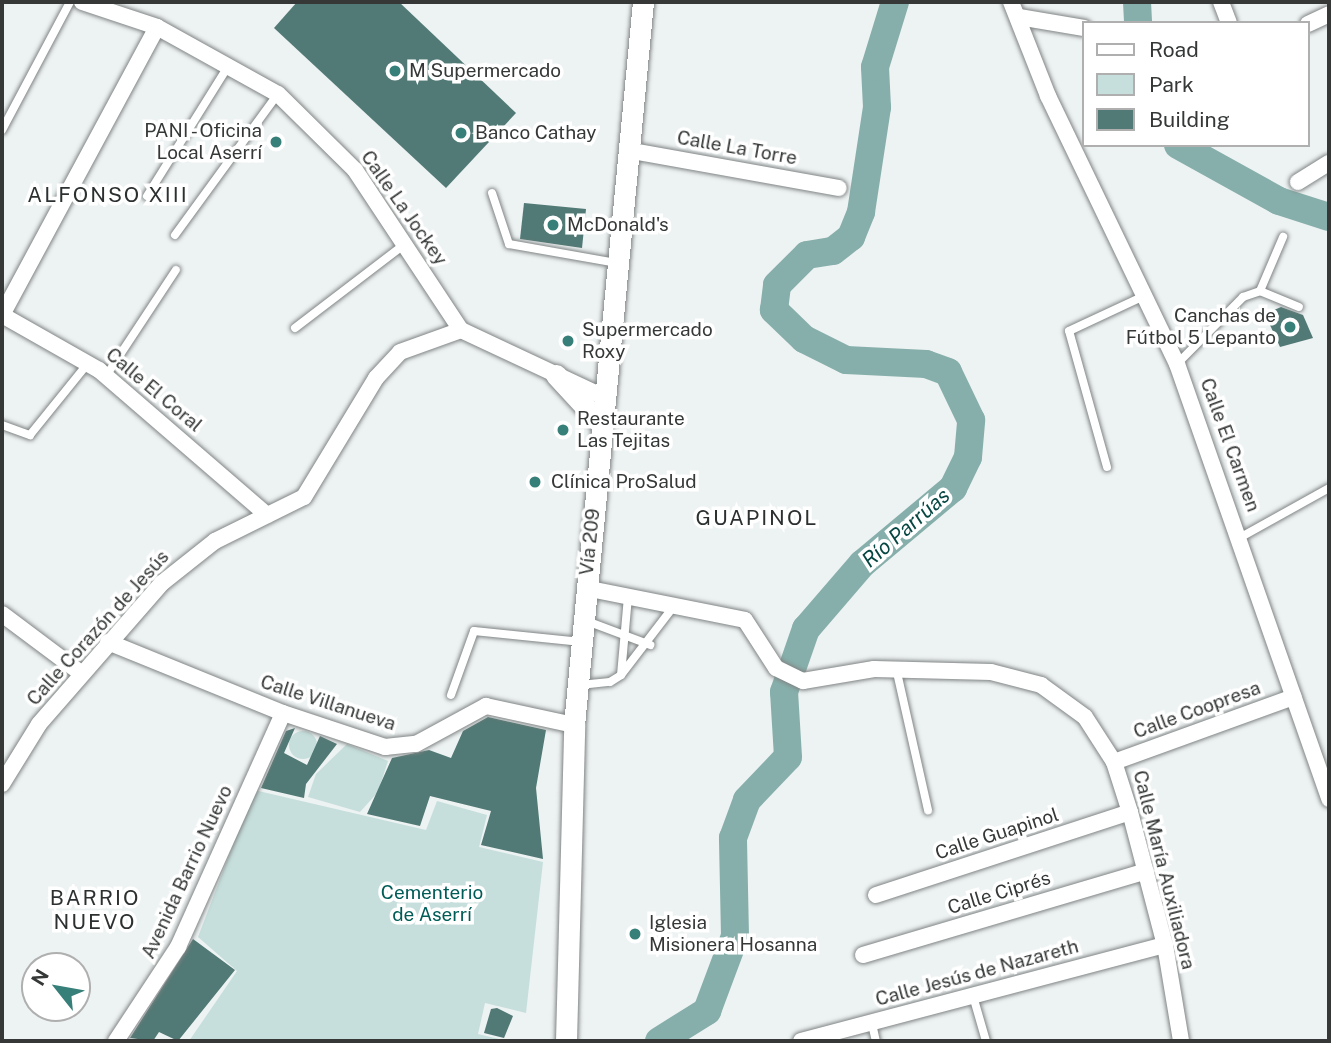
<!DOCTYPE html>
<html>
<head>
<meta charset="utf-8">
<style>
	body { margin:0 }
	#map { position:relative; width:1331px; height:1043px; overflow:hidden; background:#edf2f2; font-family:"Public Sans",sans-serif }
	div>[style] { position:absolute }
	.green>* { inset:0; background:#c6dfdc }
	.round { border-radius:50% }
	.river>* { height:28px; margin:-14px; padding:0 14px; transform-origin:14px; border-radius:14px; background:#86afab }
	.building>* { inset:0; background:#517975 }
	.roads { filter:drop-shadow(0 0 2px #808484) drop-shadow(0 0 2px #808484) }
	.service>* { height:8px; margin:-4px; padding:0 4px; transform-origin:4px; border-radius:4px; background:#fff }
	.minor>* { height:16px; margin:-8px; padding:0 8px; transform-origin:8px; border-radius:8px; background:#fff }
	.secondary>* { height:21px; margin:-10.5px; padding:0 10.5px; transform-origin:10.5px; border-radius:10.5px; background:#fff }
	.dots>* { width:19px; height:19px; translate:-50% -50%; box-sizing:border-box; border:4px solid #fff; border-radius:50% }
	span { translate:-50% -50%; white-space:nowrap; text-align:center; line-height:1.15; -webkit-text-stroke:7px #fff; paint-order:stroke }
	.poi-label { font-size:19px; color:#363838 }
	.left { translate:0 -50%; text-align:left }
	.right { translate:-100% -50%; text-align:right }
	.street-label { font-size:19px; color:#363838 }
	.park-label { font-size:19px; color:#005c57 }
	.neighbourhood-label { font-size:21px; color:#2c3030; letter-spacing:2px }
	.water-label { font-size:21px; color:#074743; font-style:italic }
	.frame { position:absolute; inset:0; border:4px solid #363838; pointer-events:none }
	.legend { position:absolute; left:1082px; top:21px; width:228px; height:126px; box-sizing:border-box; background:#fff; border:2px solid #afafaf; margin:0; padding:9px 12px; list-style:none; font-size:21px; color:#363838 }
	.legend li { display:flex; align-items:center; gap:14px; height:35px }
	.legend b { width:35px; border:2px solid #afafaf }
	.north { position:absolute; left:21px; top:952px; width:70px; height:70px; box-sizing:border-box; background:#fff; border:2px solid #afafaf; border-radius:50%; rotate:301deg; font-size:19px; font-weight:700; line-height:28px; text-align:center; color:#363838 }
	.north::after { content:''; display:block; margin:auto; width:24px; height:32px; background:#377f79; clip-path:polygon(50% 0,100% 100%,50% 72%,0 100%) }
</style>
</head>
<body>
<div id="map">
	<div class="green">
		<div class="round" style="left:289px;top:731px;width:28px;height:28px"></div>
		<div style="clip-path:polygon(347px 744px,388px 761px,378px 792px,360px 812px,308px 797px,316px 774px)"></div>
		<div style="clip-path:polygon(254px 790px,426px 830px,437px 801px,487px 815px,479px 847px,543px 862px,526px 1013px,485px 1003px,478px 1034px,507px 1041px,189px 1041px,237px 971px,198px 937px)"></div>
	</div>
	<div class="river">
		<div style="left:1137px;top:2px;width:21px;rotate:87deg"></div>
		<div style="left:1178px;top:145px;width:115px;rotate:29deg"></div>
		<div style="left:1279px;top:201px;width:52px;rotate:17.7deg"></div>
		<div style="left:659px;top:1041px;width:57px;rotate:-32deg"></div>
		<div style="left:707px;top:1011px;width:80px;rotate:-69.5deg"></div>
		<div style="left:735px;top:936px;width:98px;rotate:-91.2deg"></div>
		<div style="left:733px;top:838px;width:40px;rotate:-69.8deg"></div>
		<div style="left:747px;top:800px;width:59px;rotate:-46.4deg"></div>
		<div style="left:788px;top:757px;width:65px;rotate:-93.5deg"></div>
		<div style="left:784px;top:692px;width:67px;rotate:-70.8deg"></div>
		<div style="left:806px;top:629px;width:86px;rotate:-49.3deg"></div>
		<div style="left:862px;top:564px;width:119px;rotate:-39.9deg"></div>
		<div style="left:953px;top:488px;width:34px;rotate:-64deg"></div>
		<div style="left:968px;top:457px;width:37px;rotate:-85deg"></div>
		<div style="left:971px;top:420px;width:53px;rotate:-115.6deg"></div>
		<div style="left:948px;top:372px;width:23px;rotate:-160deg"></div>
		<div style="left:926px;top:364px;width:80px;rotate:-177.1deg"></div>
		<div style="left:846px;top:360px;width:47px;rotate:-153.4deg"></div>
		<div style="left:804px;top:339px;width:42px;rotate:-136deg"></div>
		<div style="left:774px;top:310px;width:25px;rotate:-83deg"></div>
		<div style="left:777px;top:285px;width:42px;rotate:-45deg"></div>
		<div style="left:807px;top:255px;width:26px;rotate:-9deg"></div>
		<div style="left:833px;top:251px;width:23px;rotate:-38deg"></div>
		<div style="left:851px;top:237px;width:27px;rotate:-68deg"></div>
		<div style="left:861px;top:212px;width:106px;rotate:-81.3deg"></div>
		<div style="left:877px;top:107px;width:40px;rotate:-92.9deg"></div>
		<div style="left:875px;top:67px;width:68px;rotate:-72.9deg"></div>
	</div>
	<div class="building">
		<div style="clip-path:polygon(297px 2px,399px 2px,516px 113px,446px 188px,274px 28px)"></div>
		<div style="clip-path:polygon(524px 203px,586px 209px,582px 248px,520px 239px)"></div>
		<div style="clip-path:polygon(1281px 307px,1303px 315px,1313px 338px,1280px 347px,1265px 314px)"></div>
		<div style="clip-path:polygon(488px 717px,546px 730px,536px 788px,543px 859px,481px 845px,491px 811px,430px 796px,420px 826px,367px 814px,392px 758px,429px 750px,451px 758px,463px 731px)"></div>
		<div style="clip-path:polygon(295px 728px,284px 753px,307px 765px,320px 736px,337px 744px,306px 784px,304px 798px,261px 788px,286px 731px)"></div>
		<div style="clip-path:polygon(193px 939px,235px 970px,178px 1041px,159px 1032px,153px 1041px,130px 1038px)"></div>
		<div style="clip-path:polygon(497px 1008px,513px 1016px,504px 1038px,484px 1033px,491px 1009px)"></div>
	</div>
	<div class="roads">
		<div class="service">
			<div style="left:2px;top:130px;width:145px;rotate:-62deg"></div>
			<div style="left:492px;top:193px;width:54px;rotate:71.6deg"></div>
			<div style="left:509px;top:244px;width:110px;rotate:10deg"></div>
			<div style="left:147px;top:196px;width:155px;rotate:-58deg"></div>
			<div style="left:175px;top:235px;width:175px;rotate:-53.9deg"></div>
			<div style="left:1260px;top:291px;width:59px;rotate:-66.9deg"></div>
			<div style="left:295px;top:328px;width:140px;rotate:-37.4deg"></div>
			<div style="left:1177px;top:364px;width:94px;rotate:-45.4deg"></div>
			<div style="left:1243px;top:297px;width:18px;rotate:-19deg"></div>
			<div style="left:1260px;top:291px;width:42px;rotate:22.3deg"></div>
			<div style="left:106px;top:376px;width:127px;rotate:-56.6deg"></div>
			<div style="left:2px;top:425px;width:30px;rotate:20deg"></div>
			<div style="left:30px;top:435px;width:92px;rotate:-51.1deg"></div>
			<div style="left:1107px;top:467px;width:141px;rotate:-105.6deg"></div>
			<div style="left:1069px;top:331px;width:83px;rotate:-25deg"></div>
			<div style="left:1241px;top:537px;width:101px;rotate:-29.1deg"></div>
			<div style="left:584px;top:620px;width:71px;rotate:20.7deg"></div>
			<div style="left:896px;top:668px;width:146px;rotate:77.3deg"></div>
			<div style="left:621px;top:675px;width:78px;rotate:-84.9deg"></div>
			<div style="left:580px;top:685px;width:30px;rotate:-6deg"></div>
			<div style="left:610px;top:682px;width:13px;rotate:-32deg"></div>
			<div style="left:621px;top:675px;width:87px;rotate:-52.5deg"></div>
			<div style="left:451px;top:695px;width:68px;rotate:-70.2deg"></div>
			<div style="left:474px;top:631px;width:108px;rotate:5.9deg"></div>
			<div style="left:973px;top:996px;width:47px;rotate:73.9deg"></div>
			<div style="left:872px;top:1024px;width:17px;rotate:77deg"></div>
		</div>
		<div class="minor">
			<div style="left:82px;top:2px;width:79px;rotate:18.4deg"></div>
			<div style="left:157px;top:27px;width:138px;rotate:29deg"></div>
			<div style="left:278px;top:94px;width:108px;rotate:44.6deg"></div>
			<div style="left:355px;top:170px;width:192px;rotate:56.5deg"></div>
			<div style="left:1011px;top:2px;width:101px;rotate:68.5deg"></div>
			<div style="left:1048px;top:96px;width:297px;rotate:64.3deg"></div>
			<div style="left:1177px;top:364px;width:461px;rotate:70.7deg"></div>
			<div style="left:1221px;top:2px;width:22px;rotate:69deg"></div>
			<div style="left:1019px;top:17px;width:66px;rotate:9.6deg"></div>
			<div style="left:1308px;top:24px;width:23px;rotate:-25deg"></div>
			<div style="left:627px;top:150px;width:215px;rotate:10.2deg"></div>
			<div style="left:1298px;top:182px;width:36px;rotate:-32deg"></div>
			<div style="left:2px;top:315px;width:112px;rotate:29.6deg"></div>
			<div style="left:99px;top:370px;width:222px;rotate:40.8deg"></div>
			<div style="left:2px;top:315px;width:327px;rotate:-61.7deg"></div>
			<div style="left:585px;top:588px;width:163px;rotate:11.3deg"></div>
			<div style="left:745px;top:620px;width:57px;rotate:57.1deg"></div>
			<div style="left:776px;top:668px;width:30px;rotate:26deg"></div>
			<div style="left:803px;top:681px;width:72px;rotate:-9.6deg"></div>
			<div style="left:874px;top:669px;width:117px;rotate:1.5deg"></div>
			<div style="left:991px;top:672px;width:52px;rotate:14.6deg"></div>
			<div style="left:1041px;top:685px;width:54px;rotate:36deg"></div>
			<div style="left:1085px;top:717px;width:54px;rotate:57.2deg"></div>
			<div style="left:1114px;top:762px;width:52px;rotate:72.3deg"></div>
			<div style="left:1130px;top:812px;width:138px;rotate:75.3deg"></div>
			<div style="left:1165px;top:945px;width:97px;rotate:80.5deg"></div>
			<div style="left:2px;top:614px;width:99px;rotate:36.8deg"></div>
			<div style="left:108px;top:642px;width:189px;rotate:22.1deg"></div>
			<div style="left:283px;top:713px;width:108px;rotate:18.4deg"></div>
			<div style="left:385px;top:747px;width:31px;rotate:-6deg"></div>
			<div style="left:416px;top:744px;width:80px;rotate:-28.5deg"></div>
			<div style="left:486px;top:706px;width:90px;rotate:12.2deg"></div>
			<div style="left:1114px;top:762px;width:191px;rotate:-19.9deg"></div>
			<div style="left:2px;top:784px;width:70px;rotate:-58.3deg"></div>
			<div style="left:39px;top:724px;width:187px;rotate:-48.9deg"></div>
			<div style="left:162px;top:583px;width:68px;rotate:-38.4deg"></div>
			<div style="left:215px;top:541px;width:99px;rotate:-26.3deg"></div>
			<div style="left:304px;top:497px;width:139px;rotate:-58.8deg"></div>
			<div style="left:376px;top:378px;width:35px;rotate:-47deg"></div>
			<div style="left:400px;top:352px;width:65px;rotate:-19.8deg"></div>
			<div style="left:461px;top:330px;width:160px;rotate:25.1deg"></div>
			<div style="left:876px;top:895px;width:267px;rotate:-18.1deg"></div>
			<div style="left:863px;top:955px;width:295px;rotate:-16.5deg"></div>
			<div style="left:116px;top:1041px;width:113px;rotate:-56.6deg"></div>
			<div style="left:178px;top:947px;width:256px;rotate:-65.8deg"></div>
			<div style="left:801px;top:1041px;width:376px;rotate:-14.8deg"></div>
		</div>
		<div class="secondary">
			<div style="left:556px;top:375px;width:69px;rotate:47.3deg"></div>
			<div style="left:566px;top:1041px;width:316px;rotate:-88.5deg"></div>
			<div style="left:574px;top:725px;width:726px;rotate:-84.55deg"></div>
		</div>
	</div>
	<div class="dots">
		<div style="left:395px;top:71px;background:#377f79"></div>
		<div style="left:461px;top:133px;background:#377f79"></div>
		<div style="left:276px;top:142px;background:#377f79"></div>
		<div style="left:553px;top:225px;background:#377f79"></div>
		<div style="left:1290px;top:327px;background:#377f79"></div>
		<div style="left:568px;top:341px;background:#377f79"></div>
		<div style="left:563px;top:430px;background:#377f79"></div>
		<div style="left:535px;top:482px;background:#377f79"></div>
		<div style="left:635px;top:934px;background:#377f79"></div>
	</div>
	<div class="poi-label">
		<span class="left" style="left:409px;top:71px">M Supermercado</span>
		<span class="right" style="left:262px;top:142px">PANI - Oficina<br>Local Aserrí</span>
		<span class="left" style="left:475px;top:133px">Banco Cathay</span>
		<span class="left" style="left:567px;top:225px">McDonald's</span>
		<span class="right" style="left:1276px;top:327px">Canchas de<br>Fútbol 5 Lepanto</span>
		<span class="left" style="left:582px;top:341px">Supermercado<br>Roxy</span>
		<span class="left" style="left:577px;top:430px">Restaurante<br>Las Tejitas</span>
		<span class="left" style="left:551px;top:482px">Clínica ProSalud</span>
		<span class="left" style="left:649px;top:934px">Iglesia<br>Misionera Hosanna</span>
	</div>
	<div class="street-label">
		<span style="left:737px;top:148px;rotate:10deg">Calle La Torre</span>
		<span style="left:404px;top:208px;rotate:55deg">Calle La Jockey</span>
		<span style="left:154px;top:390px;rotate:40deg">Calle El Coral</span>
		<span style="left:1230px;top:445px;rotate:70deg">Calle El Carmen</span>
		<span style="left:590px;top:542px;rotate:-84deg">Vía 209</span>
		<span style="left:98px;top:628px;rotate:-48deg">Calle Corazón de Jesús</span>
		<span style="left:328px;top:703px;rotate:18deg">Calle Villanueva</span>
		<span style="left:1197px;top:710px;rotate:-20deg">Calle Coopresa</span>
		<span style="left:997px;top:834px;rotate:-18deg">Calle Guapinol</span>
		<span style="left:1164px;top:870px;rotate:76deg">Calle María Auxiliadora</span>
		<span style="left:187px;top:872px;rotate:-65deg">Avenida Barrio Nuevo</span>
		<span style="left:999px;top:893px;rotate:-17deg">Calle Ciprés</span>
		<span style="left:977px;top:973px;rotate:-15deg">Calle Jesús de Nazareth</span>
	</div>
	<div class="park-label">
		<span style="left:432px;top:904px">Cementerio<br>de Aserrí</span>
	</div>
	<div class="neighbourhood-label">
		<span style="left:108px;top:195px">ALFONSO XIII</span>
		<span style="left:757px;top:518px">GUAPINOL</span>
		<span style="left:95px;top:910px">BARRIO<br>NUEVO</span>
	</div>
	<div class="water-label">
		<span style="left:906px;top:528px;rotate:-41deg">Río Parrúas</span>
	</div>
	<div class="frame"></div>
	<ul class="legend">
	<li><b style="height:9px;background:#fff"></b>Road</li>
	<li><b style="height:19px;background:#c6dfdc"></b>Park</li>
	<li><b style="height:19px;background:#517975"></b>Building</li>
	</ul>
	<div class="north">N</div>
</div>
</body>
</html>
